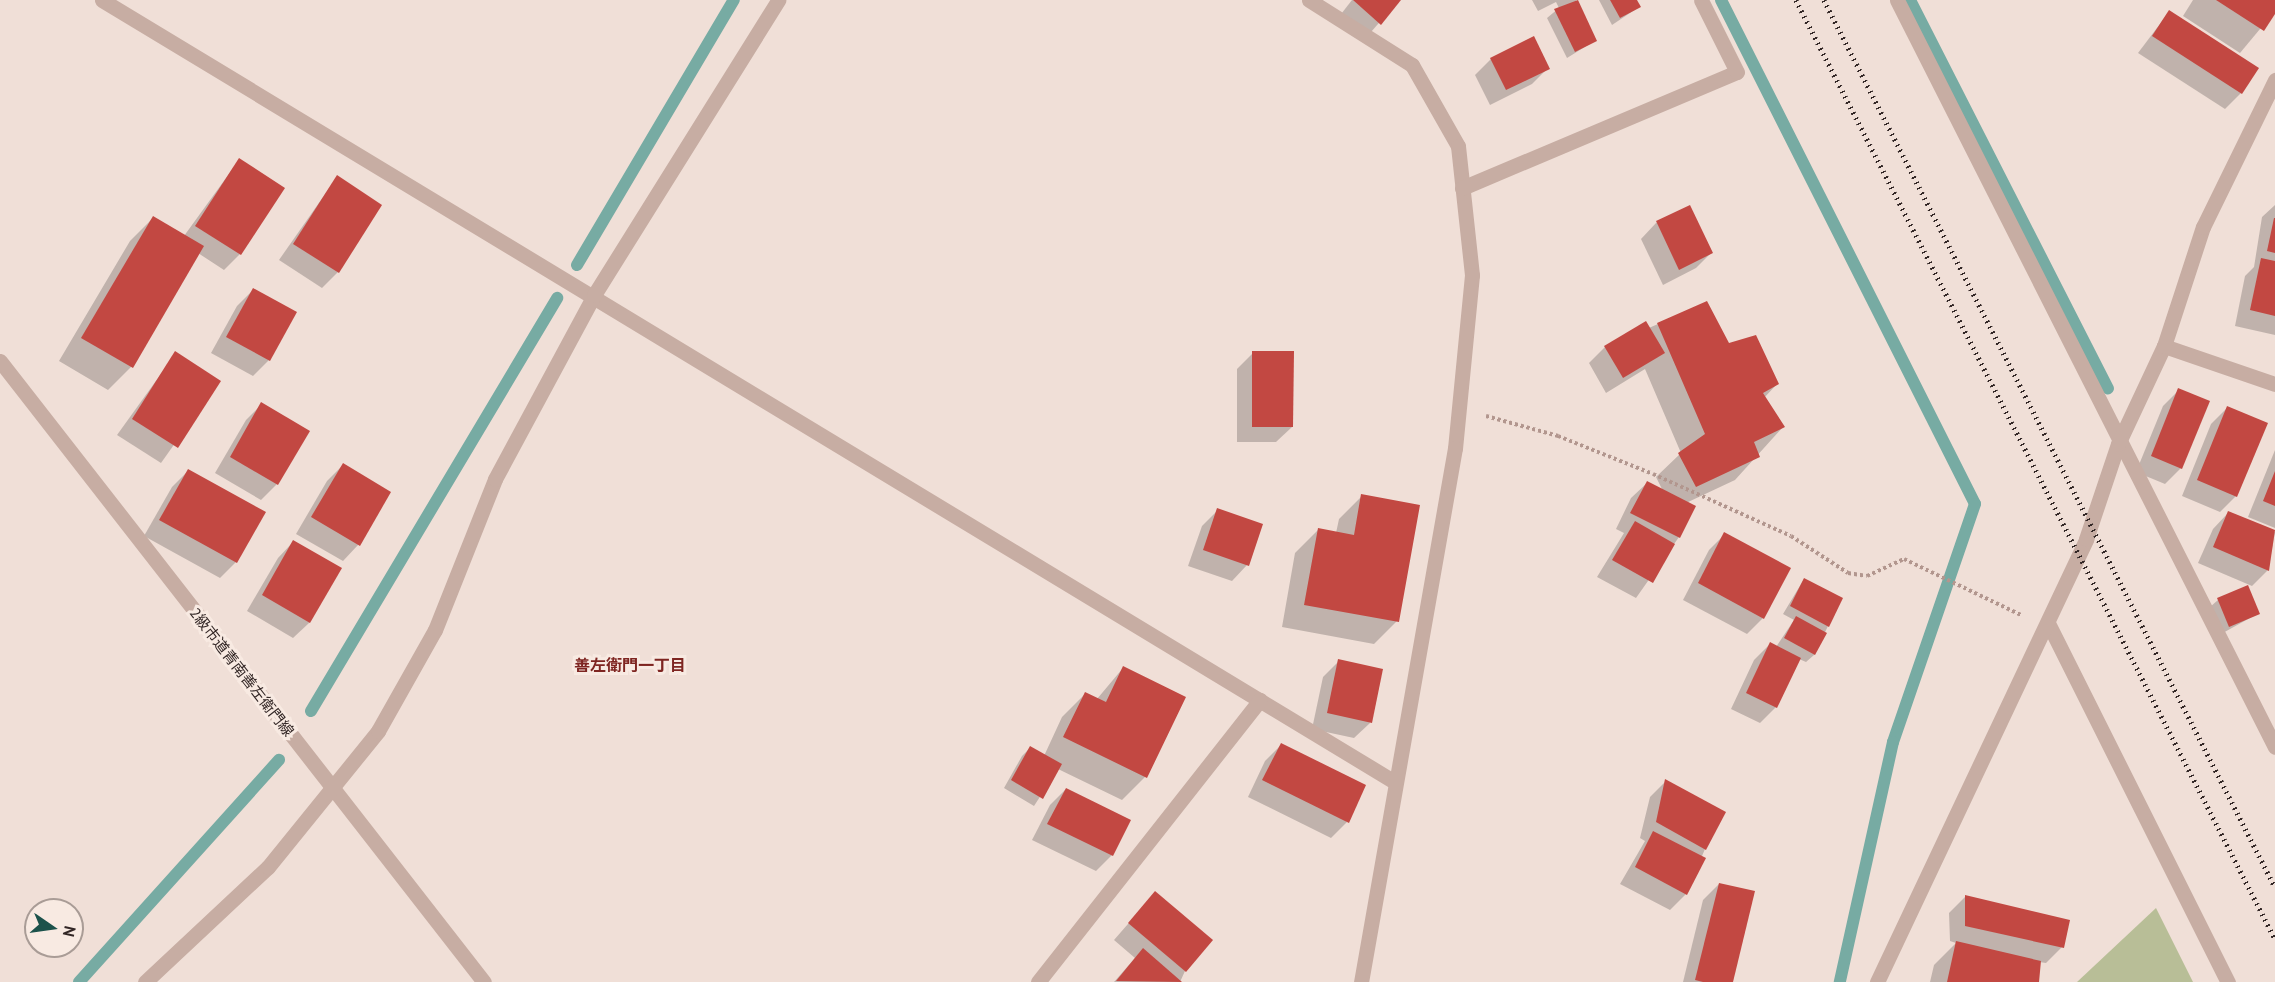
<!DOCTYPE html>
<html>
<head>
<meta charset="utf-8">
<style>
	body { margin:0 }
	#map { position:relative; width:2275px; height:982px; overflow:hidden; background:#f0dfd7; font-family:"PT Sans","Noto Sans JP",sans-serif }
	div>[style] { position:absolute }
	.green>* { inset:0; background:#b8be97 }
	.shadow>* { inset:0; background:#0003 }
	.stream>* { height:12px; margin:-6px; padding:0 6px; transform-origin:6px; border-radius:6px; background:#77aba3 }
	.building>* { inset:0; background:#c24842 }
	.path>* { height:4px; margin-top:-2px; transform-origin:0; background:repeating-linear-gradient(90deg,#b2968e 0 3px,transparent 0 6px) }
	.minor>* { height:15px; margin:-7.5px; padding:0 7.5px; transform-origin:7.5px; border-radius:7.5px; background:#c7ada3 }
	.rail>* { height:4.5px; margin-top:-2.25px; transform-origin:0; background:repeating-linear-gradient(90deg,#322625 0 1.5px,transparent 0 6px) }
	span { translate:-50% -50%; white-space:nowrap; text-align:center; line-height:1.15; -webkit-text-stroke:6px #f8eae2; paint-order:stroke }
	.street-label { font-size:15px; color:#322625 }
	.neighbourhood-label { font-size:16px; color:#7e2521; font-weight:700 }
	.north { position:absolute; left:24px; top:898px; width:60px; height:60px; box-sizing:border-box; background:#f8eae2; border:2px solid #a99c96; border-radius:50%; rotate:103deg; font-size:16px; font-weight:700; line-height:24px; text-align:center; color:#322625 }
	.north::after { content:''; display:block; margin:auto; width:21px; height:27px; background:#1c524b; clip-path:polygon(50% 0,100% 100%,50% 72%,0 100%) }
</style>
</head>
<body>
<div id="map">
	<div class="green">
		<div style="clip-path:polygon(2156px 908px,2193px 982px,2077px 982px)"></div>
	</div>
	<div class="shadow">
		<div style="clip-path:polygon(1352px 0,1399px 0,1364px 40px,1338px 18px)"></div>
		<div style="clip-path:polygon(1532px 0,1576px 0,1596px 40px,1567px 58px,1547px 18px,1559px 8px,1556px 2px,1538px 11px)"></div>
		<div style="clip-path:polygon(1599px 0,1635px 0,1639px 7px,1612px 25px)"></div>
		<div style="clip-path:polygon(2193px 0,2275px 0,2275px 11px,2240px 53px,2183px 16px)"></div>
		<div style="clip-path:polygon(2169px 12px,2241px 93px,2225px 109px,2138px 53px)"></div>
		<div style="clip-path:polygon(1491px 59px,1548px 68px,1532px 84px,1490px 105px,1475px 75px)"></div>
		<div style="clip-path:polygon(239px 160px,283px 188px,240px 254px,224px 270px,198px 253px,131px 367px,108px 390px,59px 361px,130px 241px,153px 218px,184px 236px)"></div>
		<div style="clip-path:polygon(337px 177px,338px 272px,322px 288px,279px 260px)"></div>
		<div style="clip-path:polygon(2275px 205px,2275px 335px,2235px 326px,2245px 276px,2254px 267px,2262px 217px)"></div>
		<div style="clip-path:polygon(1689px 207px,1712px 252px,1696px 268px,1663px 285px,1641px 239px,1656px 223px)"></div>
		<div style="clip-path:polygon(253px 290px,269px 360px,253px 376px,211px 353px,237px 306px)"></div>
		<div style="clip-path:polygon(1658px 324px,1728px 345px,1777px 384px,1764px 398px,1783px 427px,1735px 480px,1686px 503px,1679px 537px,1636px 598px,1597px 577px,1624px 533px,1616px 529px,1631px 498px,1647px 483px,1663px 491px,1656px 477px,1681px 453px,1645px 369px,1606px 393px,1589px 363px,1605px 347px)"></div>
		<div style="clip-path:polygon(176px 353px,219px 381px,161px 463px,117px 435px)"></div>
		<div style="clip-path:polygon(1253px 353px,1292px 427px,1276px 442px,1237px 442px,1237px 369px)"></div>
		<div style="clip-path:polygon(2179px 390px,2181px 468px,2165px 484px,2136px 472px,2163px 406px)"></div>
		<div style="clip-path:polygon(262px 404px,277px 484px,261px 500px,215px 473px,246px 420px)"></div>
		<div style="clip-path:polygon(2227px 408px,2236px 496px,2220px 512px,2182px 496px,2211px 424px)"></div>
		<div style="clip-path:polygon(2275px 450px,2275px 528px,2248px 517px)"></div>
		<div style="clip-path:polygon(343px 465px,389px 492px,358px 545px,343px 561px,296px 534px,327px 481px)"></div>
		<div style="clip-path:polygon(188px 471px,236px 562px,220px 578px,144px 536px,172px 487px)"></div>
		<div style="clip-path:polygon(1362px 496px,1397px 621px,1374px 644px,1282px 627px,1295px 553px,1318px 530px,1336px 533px,1339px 519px)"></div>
		<div style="clip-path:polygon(1218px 510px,1247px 565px,1232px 581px,1188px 566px,1202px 526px)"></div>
		<div style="clip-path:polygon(2228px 513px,2275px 532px,2268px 570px,2252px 586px,2198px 563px,2213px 529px)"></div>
		<div style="clip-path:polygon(1725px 534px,1763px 618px,1747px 634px,1683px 600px,1709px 550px)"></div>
		<div style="clip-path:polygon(293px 542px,340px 569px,309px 623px,293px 638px,247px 611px,278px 558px)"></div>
		<div style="clip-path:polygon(1804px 579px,1828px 626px,1814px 655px,1806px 662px,1799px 659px,1776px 707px,1760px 723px,1731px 709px,1754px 660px,1770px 644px,1776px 647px,1794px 620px,1783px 614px)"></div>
		<div style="clip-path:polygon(2218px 600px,2259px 613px,2221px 634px,2210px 607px)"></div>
		<div style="clip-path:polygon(1339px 661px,1370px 723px,1354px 738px,1312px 729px,1323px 677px)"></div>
		<div style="clip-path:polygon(1123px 668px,1145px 777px,1122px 800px,1058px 769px,1034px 806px,1004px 788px,1022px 756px,1030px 748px,1044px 756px,1062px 717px,1085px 694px,1097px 699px)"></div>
		<div style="clip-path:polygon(1281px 745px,1347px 822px,1331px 838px,1248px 797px,1265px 761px)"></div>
		<div style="clip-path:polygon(1666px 781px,1705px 849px,1686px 894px,1670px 910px,1620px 884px,1645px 841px,1640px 838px,1650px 797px)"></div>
		<div style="clip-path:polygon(1066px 789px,1112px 855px,1096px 871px,1032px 840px,1050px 805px)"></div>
		<div style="clip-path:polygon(1719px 884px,1732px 982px,1683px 982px,1703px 900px)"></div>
		<div style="clip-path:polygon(1155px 893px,1185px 971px,1180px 982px,1114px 982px,1135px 958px,1114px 940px)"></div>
		<div style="clip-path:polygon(1965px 897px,2062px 947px,2046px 963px,2039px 962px,2038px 982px,1930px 982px,1934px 965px,1956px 943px,1950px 941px,1949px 913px)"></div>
	</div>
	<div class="stream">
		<div style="left:1721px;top:0;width:564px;rotate:63.25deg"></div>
		<div style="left:1975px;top:504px;width:252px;rotate:109deg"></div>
		<div style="left:1893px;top:742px;width:246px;rotate:102.5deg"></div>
		<div style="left:1910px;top:0;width:436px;rotate:63deg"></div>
		<div style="left:577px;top:265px;width:308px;rotate:-59.4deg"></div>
		<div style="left:311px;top:711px;width:481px;rotate:-59.2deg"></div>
		<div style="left:79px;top:982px;width:299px;rotate:-48deg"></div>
	</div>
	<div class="building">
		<div style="clip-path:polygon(1353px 0,1401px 0,1381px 25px)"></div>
		<div style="clip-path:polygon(1578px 0,1597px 41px,1575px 52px,1554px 9px)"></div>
		<div style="clip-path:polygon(1610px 0,1637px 0,1641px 7px,1620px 18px)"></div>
		<div style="clip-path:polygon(2216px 0,2275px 0,2275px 14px,2264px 31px)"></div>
		<div style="clip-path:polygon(2169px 10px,2259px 68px,2242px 94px,2152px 36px)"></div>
		<div style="clip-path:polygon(1534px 36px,1550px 69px,1506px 90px,1490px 58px)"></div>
		<div style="clip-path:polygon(239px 158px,285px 188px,241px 255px,195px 226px)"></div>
		<div style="clip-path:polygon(337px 175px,382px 205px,339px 273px,293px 244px)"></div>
		<div style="clip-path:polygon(1690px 205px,1713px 253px,1679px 270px,1656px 221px)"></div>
		<div style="clip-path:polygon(153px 216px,204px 246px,133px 368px,81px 338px)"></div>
		<div style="clip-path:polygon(2274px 218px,2275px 218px,2275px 253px,2267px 251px)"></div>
		<div style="clip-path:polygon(2261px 258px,2275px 261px,2275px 316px,2250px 310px)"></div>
		<div style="clip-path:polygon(253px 288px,297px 312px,270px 361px,226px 337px)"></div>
		<div style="clip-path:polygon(1707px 301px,1729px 343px,1756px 335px,1779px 384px,1763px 393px,1785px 427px,1754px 442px,1760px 457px,1696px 487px,1678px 453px,1705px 434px,1657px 323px)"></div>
		<div style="clip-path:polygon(1646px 321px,1665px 353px,1623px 378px,1604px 346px)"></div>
		<div style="clip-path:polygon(175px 351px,221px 381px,178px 448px,132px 419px)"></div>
		<div style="clip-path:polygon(1252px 351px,1294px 351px,1293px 427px,1252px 427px)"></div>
		<div style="clip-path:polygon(2178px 388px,2210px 401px,2182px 469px,2151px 456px)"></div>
		<div style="clip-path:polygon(261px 402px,310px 431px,278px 485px,230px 457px)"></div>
		<div style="clip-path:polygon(2227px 406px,2268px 423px,2237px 497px,2197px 480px)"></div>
		<div style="clip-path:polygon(343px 463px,391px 492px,360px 546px,311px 517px)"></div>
		<div style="clip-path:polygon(188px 469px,266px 512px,237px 563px,159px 520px)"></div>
		<div style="clip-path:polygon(2275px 471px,2275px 506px,2263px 501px)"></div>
		<div style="clip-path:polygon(1647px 481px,1696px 506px,1680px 538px,1630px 513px)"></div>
		<div style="clip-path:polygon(1361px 494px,1420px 505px,1399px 622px,1304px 605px,1318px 528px,1354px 535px)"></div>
		<div style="clip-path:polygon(1217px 508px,1263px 524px,1249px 566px,1203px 550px)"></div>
		<div style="clip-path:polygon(2228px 511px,2275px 530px,2269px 571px,2213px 547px)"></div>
		<div style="clip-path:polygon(1635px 521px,1675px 544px,1653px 583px,1612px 560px)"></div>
		<div style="clip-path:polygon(1724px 532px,1791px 568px,1764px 619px,1698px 583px)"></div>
		<div style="clip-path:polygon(293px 540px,342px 568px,310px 623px,262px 595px)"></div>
		<div style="clip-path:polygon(1804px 578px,1843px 598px,1829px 627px,1790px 606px)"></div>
		<div style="clip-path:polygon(2248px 585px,2260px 614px,2229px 627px,2217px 598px)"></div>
		<div style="clip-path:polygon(1796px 616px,1827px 633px,1815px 655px,1784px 638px)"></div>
		<div style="clip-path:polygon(1770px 642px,1801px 658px,1777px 708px,1746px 693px)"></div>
		<div style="clip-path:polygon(1338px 659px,1383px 669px,1372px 723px,1327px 713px)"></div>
		<div style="clip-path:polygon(1123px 666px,1186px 697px,1147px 778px,1063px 737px,1085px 692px,1106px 702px)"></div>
		<div style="clip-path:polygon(1281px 743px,1366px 785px,1349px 823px,1262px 780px)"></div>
		<div style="clip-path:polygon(1030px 746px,1062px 764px,1043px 799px,1011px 780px)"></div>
		<div style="clip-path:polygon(1665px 779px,1726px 812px,1706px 850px,1656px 822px)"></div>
		<div style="clip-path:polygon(1066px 788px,1131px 820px,1113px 856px,1047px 824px)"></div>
		<div style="clip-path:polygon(1653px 831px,1706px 858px,1687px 895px,1635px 867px)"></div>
		<div style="clip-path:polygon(1719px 883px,1755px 891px,1733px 982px,1703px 982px,1695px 980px)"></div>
		<div style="clip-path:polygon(1155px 891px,1213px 940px,1186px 972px,1128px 923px)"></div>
		<div style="clip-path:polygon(1965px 895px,2070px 920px,2064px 948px,1965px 926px)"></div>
		<div style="clip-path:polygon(1956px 941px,2041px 961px,2039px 982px,1947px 982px)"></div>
		<div style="clip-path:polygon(1143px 948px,1182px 982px,1116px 981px)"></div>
	</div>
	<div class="path">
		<div style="left:1486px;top:416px;width:75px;rotate:15.5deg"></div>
		<div style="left:1558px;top:436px;width:102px;rotate:21.8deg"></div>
		<div style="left:1653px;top:474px;width:151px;rotate:24.2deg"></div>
		<div style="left:1791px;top:536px;width:68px;rotate:33deg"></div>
		<div style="left:1848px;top:573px;width:19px;rotate:9deg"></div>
		<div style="left:1867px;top:576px;width:41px;rotate:-24.7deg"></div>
		<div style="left:1904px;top:559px;width:130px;rotate:25.6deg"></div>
	</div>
	<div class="minor">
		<div style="left:102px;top:0;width:1511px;rotate:31.17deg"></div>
		<div style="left:1309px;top:0;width:122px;rotate:32.3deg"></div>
		<div style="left:1412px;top:65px;width:93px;rotate:60.4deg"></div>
		<div style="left:1458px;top:146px;width:130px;rotate:83.8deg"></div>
		<div style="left:1472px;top:275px;width:174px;rotate:95.6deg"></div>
		<div style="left:1455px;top:448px;width:542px;rotate:99.98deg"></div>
		<div style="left:1897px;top:0;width:837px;rotate:63.16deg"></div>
		<div style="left:1462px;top:188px;width:298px;rotate:-22.9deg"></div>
		<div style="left:1737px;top:72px;width:80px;rotate:-116.6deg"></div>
		<div style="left:2164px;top:346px;width:117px;rotate:18.9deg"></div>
		<div style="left:0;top:361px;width:787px;rotate:52.07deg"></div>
		<div style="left:2048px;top:623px;width:402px;rotate:63.4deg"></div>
		<div style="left:145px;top:982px;width:168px;rotate:-43.1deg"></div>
		<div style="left:268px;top:867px;width:175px;rotate:-51deg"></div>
		<div style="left:378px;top:731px;width:116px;rotate:-60.6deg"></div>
		<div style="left:435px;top:630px;width:162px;rotate:-68.3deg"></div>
		<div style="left:495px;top:479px;width:209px;rotate:-61.7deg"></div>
		<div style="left:594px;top:295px;width:348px;rotate:-58deg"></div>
		<div style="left:1038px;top:982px;width:359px;rotate:-51.8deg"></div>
		<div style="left:1877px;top:982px;width:490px;rotate:-64.7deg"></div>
		<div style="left:2086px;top:539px;width:100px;rotate:-71.4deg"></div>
		<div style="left:2118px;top:444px;width:108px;rotate:-64.9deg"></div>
		<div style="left:2164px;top:346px;width:125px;rotate:-71.9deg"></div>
		<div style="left:2203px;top:227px;width:164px;rotate:-63.9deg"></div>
	</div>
	<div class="rail">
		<div style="left:1796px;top:0;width:1054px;rotate:62.97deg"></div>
		<div style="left:1824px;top:0;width:995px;rotate:63.05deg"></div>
	</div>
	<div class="street-label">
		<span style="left:242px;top:672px;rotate:52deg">2級市道青南善左衛門線</span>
	</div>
	<div class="neighbourhood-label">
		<span style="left:630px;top:665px">善左衛門一丁目</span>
	</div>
	<div class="north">N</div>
</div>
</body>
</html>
